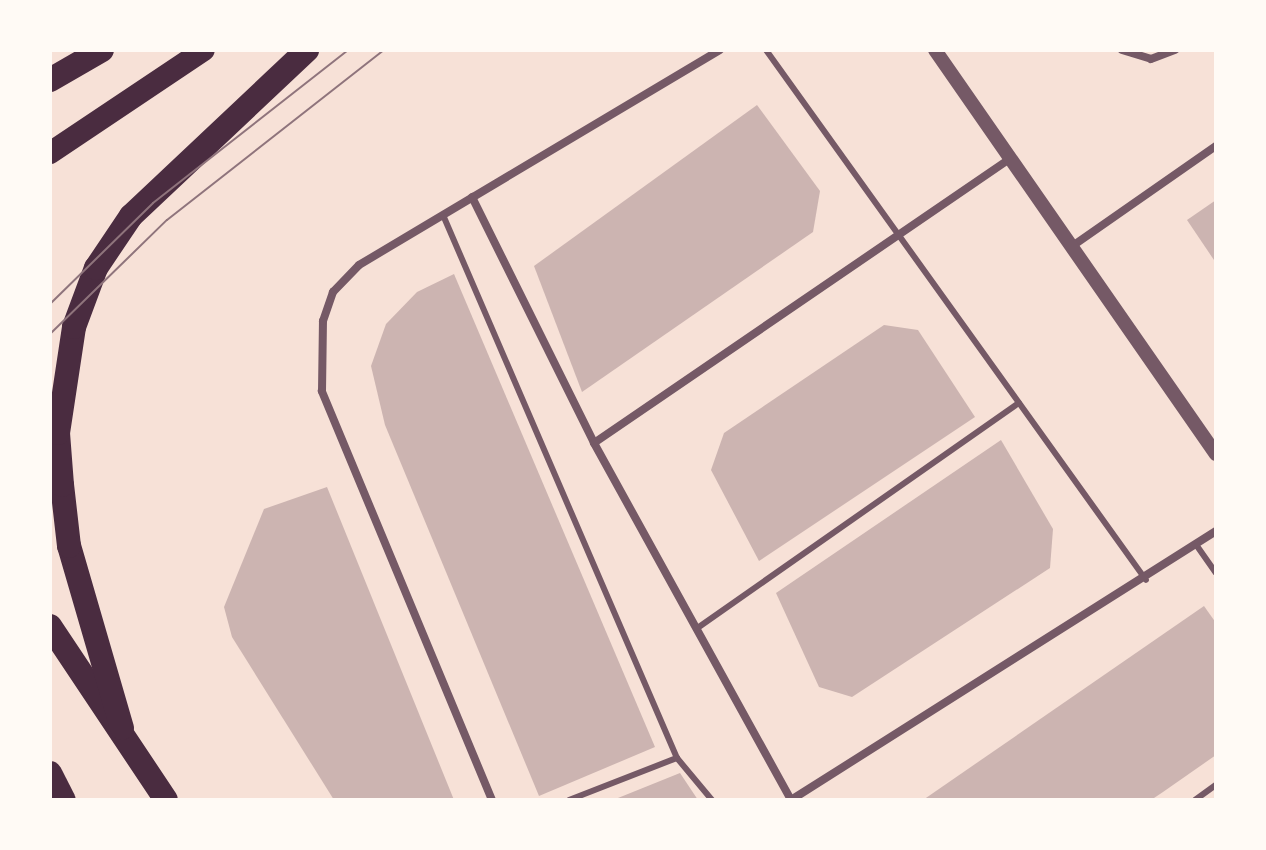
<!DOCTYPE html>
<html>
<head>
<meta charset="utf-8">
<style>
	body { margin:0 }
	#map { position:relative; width:1266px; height:850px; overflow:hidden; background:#f7e1d7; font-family:"IBM Plex Serif",serif }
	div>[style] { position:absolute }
	.building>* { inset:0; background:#ccb4b1 }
	.service>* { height:6px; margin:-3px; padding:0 3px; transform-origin:3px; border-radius:3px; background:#755966 }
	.minor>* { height:8px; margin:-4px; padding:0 4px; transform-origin:4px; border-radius:4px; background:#755966 }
	.tertiary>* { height:14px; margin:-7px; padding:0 7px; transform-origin:7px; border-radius:7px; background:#755966 }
	.trunk>* { height:22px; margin:-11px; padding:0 11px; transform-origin:11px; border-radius:11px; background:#4a2c40 }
	.motorway>* { height:24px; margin:-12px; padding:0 12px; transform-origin:12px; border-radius:12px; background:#4a2c40 }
	.tram>* { height:2px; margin:-1px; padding:0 1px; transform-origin:1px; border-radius:1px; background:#8f747c }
	span { translate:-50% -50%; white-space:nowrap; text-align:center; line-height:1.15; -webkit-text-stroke:8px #fffaf5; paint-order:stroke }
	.frame { position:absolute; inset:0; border:52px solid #fffaf5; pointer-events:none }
</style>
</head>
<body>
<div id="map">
	<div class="building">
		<div style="clip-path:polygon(757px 105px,820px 191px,813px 232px,582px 392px,534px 266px)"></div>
		<div style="clip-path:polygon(1216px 200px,1216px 263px,1187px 220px)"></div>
		<div style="clip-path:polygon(454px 274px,655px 747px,539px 796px,385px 425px,371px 366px,386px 324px,417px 292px)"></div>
		<div style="clip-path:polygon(884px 325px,918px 330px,975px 417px,759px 561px,711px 470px,724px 433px)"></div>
		<div style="clip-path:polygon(1001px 440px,1053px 529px,1050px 568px,852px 697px,819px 687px,776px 593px)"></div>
		<div style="clip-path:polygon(327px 487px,454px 800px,334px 800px,232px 637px,224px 607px,264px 509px)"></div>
		<div style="clip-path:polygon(1204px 606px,1216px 623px,1216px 755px,1163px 792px,1151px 800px,923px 800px)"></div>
		<div style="clip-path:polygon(680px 773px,698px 800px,613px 800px)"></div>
	</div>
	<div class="service">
		<div style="left:766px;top:50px;width:652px;rotate:54.36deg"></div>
		<div style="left:443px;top:215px;width:591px;rotate:66.69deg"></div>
		<div style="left:677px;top:758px;width:55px;rotate:50.2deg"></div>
		<div style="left:1197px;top:546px;width:33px;rotate:55deg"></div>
		<div style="left:696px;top:629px;width:394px;rotate:-35deg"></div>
		<div style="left:569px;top:800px;width:116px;rotate:-21.3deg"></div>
		<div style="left:1195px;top:800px;width:26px;rotate:-36deg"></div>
	</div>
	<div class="minor">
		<div style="left:1122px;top:50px;width:30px;rotate:17deg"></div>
		<div style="left:1151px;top:59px;width:26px;rotate:-21deg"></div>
		<div style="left:472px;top:197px;width:275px;rotate:63.6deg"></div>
		<div style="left:594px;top:443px;width:408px;rotate:61.1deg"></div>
		<div style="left:1071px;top:247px;width:177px;rotate:-34.9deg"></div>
		<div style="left:594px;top:443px;width:505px;rotate:-34.35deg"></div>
		<div style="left:492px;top:800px;width:443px;rotate:-112.6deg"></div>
		<div style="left:322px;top:391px;width:70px;rotate:-89.2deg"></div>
		<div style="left:323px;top:321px;width:31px;rotate:-71deg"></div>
		<div style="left:333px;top:292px;width:37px;rotate:-46deg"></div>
		<div style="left:359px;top:265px;width:420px;rotate:-30.8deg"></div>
		<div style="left:791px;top:800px;width:503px;rotate:-32.33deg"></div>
	</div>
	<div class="tertiary">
		<div style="left:935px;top:50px;width:492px;rotate:55.2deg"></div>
	</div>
	<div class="trunk">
		<div style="left:50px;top:153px;width:185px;rotate:-33.8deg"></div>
	</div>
	<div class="motorway">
		<div style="left:50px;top:80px;width:60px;rotate:-30deg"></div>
		<div style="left:50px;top:626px;width:209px;rotate:56.3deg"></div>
		<div style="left:122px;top:728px;width:190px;rotate:-106.2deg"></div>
		<div style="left:69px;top:546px;width:61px;rotate:-96.5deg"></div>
		<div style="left:62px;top:485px;width:52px;rotate:-94.4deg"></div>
		<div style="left:58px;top:433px;width:107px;rotate:-81.4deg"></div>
		<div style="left:74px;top:327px;width:63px;rotate:-69.6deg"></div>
		<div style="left:96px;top:268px;width:63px;rotate:-56.1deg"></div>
		<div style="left:131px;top:216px;width:242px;rotate:-43.3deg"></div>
		<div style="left:50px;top:773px;width:30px;rotate:63deg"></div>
	</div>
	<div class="tram">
		<div style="left:50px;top:304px;width:144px;rotate:-44.4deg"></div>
		<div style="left:153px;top:203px;width:248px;rotate:-38.1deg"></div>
		<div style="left:50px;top:334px;width:163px;rotate:-44.3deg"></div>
		<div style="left:167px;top:220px;width:276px;rotate:-38.1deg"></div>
	</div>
	<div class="frame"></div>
</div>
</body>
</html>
